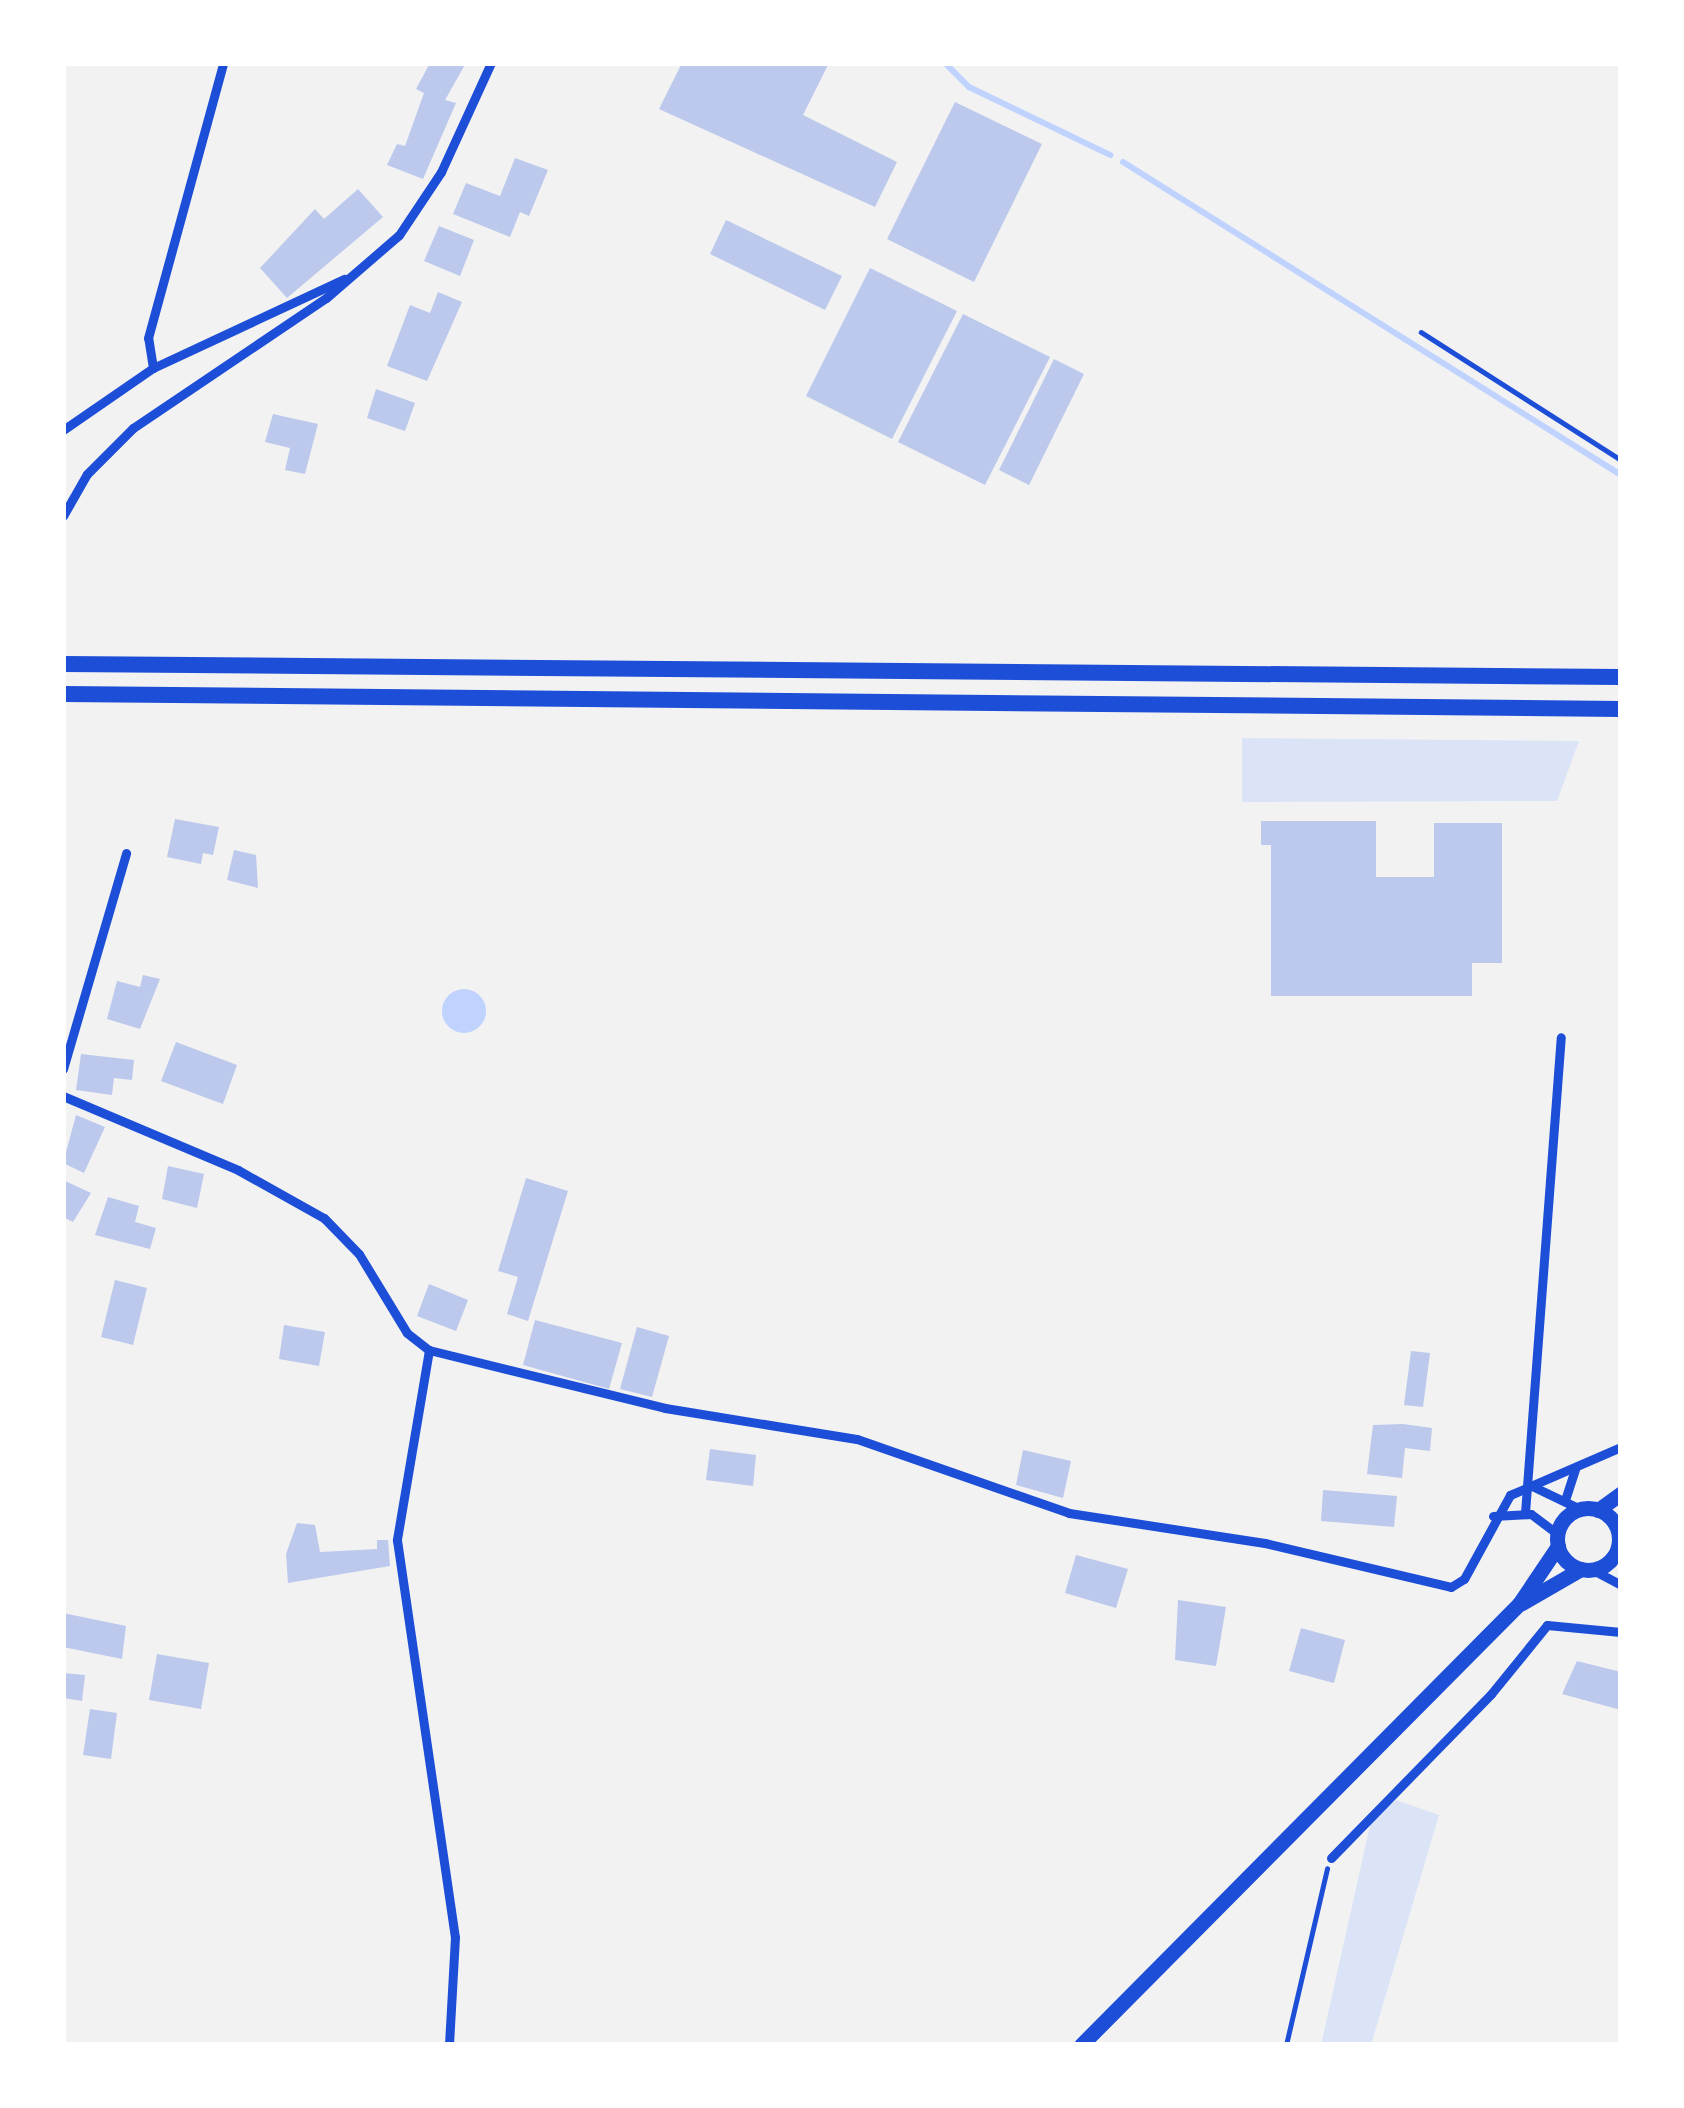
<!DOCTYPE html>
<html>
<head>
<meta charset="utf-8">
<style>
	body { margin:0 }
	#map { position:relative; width:1684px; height:2108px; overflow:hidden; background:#f2f2f2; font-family:Quicksand,sans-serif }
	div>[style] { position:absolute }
	.green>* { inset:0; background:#dbe4f7 }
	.water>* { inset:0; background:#bfd3fe }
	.round { border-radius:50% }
	.stream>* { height:6px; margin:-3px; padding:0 3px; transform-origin:3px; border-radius:3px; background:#bfd3fe }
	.building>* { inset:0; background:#bdc9ec }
	.path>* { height:4.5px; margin:-2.25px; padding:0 2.25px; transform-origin:2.25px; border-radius:2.25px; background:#1d4ed8 }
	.minor>* { height:9px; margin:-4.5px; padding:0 4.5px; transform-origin:4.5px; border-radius:4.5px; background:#1d4ed8 }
	.primary>* { height:15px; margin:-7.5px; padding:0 7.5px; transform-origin:7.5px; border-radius:7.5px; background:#1d4ed8 }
	.primary>.ring { margin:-7.5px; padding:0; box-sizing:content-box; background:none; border:15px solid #1d4ed8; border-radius:50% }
	.motorway>* { height:16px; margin:-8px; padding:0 8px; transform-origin:8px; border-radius:8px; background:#1d4ed8 }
	span { translate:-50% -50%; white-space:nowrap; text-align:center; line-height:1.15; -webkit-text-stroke:9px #fff; paint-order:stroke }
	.frame { position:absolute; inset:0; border:66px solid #fff; pointer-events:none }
</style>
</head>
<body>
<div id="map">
	<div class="green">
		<div style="clip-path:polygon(1242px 738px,1579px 741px,1557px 801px,1242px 802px)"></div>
		<div style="clip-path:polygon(1396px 1800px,1439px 1815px,1371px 2045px,1321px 2045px,1371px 1821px)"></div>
	</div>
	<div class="water">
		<div class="round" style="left:442px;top:989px;width:44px;height:44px"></div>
	</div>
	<div class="stream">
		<div style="left:945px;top:63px;width:34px;rotate:45deg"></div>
		<div style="left:969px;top:87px;width:157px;rotate:25.7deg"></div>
		<div style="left:1123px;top:162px;width:588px;rotate:32.15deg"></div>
	</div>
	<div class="building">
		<div style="clip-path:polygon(430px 63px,466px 63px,445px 100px,456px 103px,423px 179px,387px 165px,397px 144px,405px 146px,424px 93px,416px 89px)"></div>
		<div style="clip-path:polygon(682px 63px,829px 63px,803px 115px,897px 162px,875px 207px,659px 109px)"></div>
		<div style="clip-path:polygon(955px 102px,1042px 144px,974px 282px,887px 239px)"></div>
		<div style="clip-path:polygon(515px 158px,548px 170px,529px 216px,520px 212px,510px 237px,453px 214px,466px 183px,500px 196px)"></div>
		<div style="clip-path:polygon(358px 189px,383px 217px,287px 298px,260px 268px,315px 209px,324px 219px)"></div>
		<div style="clip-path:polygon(726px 220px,842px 276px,825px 310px,710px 254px)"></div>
		<div style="clip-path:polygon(439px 226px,474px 240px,460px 276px,424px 261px)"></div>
		<div style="clip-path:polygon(870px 268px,957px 311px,892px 439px,806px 396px)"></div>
		<div style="clip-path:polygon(438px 292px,462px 302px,427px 381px,387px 366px,410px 305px,430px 313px)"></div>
		<div style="clip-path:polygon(963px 314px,1050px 357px,985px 485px,898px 442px)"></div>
		<div style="clip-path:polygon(1054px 359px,1084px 374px,1029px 485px,999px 470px)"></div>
		<div style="clip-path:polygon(376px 389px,415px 403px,405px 431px,367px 418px)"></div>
		<div style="clip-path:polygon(273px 414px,318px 424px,305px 474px,285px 470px,290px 448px,265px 442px)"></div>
		<div style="clip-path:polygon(175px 819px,219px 827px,213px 855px,203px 853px,201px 864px,167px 857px)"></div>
		<div style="clip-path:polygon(1261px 821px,1376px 821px,1376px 877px,1434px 877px,1434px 823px,1502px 823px,1502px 963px,1472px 963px,1472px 996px,1271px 996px,1271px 845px,1261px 845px)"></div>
		<div style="clip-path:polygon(234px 850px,256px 855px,258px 888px,227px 880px)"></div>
		<div style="clip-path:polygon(143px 975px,160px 979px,140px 1029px,107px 1019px,117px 981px,140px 987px)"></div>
		<div style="clip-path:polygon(176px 1042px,237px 1065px,223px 1104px,161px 1081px)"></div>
		<div style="clip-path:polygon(81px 1054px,134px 1060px,132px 1080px,114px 1078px,112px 1095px,76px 1090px)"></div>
		<div style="clip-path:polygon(76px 1115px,105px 1127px,84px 1173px,63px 1163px)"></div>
		<div style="clip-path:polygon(168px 1166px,204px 1174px,197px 1208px,162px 1199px)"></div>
		<div style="clip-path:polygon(526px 1178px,568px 1191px,528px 1321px,507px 1314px,518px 1277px,498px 1271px)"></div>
		<div style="clip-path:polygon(63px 1180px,91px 1193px,73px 1222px,63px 1217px)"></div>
		<div style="clip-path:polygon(108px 1197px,139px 1206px,135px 1222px,156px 1228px,150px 1249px,95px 1235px)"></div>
		<div style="clip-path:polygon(115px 1280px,147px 1288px,133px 1345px,101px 1337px)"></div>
		<div style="clip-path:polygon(429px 1284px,468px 1300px,456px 1331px,417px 1316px)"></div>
		<div style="clip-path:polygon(535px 1320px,622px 1343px,609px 1389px,523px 1365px)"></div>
		<div style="clip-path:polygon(284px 1325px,325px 1332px,319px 1366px,279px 1359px)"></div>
		<div style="clip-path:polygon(637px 1327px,669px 1336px,652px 1397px,620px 1389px)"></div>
		<div style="clip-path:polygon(1411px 1351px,1430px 1353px,1423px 1407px,1404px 1405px)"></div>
		<div style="clip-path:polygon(1403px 1424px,1432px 1428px,1430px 1451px,1405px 1448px,1402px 1478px,1367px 1474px,1373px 1425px)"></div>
		<div style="clip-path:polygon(710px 1449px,756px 1455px,753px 1486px,706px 1480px)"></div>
		<div style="clip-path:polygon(1023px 1450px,1071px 1461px,1063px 1498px,1016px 1485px)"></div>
		<div style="clip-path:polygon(1323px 1490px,1397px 1496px,1394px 1527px,1321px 1521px)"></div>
		<div style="clip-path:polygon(297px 1523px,315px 1525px,320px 1552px,377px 1549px,377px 1540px,388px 1540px,390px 1566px,288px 1583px,286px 1554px)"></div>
		<div style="clip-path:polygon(1076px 1555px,1128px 1569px,1116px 1608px,1065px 1593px)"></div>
		<div style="clip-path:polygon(1178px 1600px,1226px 1607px,1216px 1666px,1175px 1660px)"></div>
		<div style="clip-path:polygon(63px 1613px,126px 1626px,122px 1659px,63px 1647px)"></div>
		<div style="clip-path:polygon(1301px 1628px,1345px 1640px,1334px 1683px,1289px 1671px)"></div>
		<div style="clip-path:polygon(157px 1654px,209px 1663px,201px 1709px,149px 1700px)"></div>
		<div style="clip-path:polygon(1577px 1661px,1621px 1672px,1621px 1710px,1562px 1694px)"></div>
		<div style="clip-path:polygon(63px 1673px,85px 1675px,82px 1701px,63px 1698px)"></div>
		<div style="clip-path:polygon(90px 1709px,117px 1713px,111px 1759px,83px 1755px)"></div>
	</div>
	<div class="path">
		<div style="left:1421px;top:332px;width:237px;rotate:32.6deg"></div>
		<div style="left:1286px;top:2045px;width:181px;rotate:-76.9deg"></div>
	</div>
	<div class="minor">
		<div style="left:153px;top:368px;width:30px;rotate:-99deg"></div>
		<div style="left:148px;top:338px;width:285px;rotate:-74.7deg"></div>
		<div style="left:63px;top:430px;width:109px;rotate:-34.6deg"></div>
		<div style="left:153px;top:368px;width:211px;rotate:-25deg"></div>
		<div style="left:63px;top:516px;width:48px;rotate:-60.3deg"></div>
		<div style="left:87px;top:474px;width:65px;rotate:-45deg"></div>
		<div style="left:133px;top:428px;width:233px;rotate:-34deg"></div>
		<div style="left:326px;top:298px;width:96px;rotate:-40.8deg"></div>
		<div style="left:399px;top:235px;width:76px;rotate:-56.3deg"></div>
		<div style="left:441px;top:172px;width:120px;rotate:-65.4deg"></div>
		<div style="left:63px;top:1069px;width:225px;rotate:-73.7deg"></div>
		<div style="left:63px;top:1096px;width:190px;rotate:22.9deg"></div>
		<div style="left:238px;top:1170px;width:98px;rotate:29.2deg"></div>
		<div style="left:324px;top:1218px;width:50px;rotate:45.8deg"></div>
		<div style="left:359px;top:1254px;width:92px;rotate:58.7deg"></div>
		<div style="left:407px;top:1333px;width:28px;rotate:38deg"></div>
		<div style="left:429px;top:1350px;width:243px;rotate:13.8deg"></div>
		<div style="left:665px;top:1408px;width:194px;rotate:9.2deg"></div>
		<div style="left:857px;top:1439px;width:225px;rotate:19.2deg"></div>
		<div style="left:1069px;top:1513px;width:198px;rotate:8.7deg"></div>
		<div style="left:1265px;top:1543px;width:191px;rotate:13.3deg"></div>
		<div style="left:1451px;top:1587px;width:15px;rotate:-32deg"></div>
		<div style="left:1464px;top:1579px;width:96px;rotate:-61.3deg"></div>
		<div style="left:1510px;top:1495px;width:121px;rotate:-23.4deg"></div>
		<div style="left:429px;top:1350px;width:193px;rotate:99.6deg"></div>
		<div style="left:397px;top:1540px;width:401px;rotate:81.7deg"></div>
		<div style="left:455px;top:1937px;width:108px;rotate:93.2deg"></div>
		<div style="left:1532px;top:1486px;width:53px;rotate:25.6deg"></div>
		<div style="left:1565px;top:1500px;width:33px;rotate:-72deg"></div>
		<div style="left:1525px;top:1513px;width:477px;rotate:-85.7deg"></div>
		<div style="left:1493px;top:1516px;width:38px;rotate:-3deg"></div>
		<div style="left:1531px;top:1514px;width:34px;rotate:37deg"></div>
		<div style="left:1618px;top:1547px;width:6px;rotate:59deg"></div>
		<div style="left:1593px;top:1570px;width:32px;rotate:28deg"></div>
		<div style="left:1331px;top:1858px;width:229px;rotate:-45.7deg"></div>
		<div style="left:1491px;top:1694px;width:89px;rotate:-50.9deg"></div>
		<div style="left:1547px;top:1625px;width:74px;rotate:5.4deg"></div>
	</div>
	<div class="primary">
		<div class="ring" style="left:1557px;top:1508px;width:47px;height:47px"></div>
		<div style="left:1598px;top:1510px;width:29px;rotate:-36deg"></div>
		<div style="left:1522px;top:1603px;width:68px;rotate:-30deg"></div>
		<div style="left:1081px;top:2045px;width:622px;rotate:-45.2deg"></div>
		<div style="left:1519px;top:1604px;width:70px;rotate:-56.1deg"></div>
	</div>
	<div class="motorway">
		<div style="left:63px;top:664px;width:1558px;rotate:0.48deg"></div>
		<div style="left:63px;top:694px;width:1558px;rotate:0.55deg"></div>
	</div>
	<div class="frame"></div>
</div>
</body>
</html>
